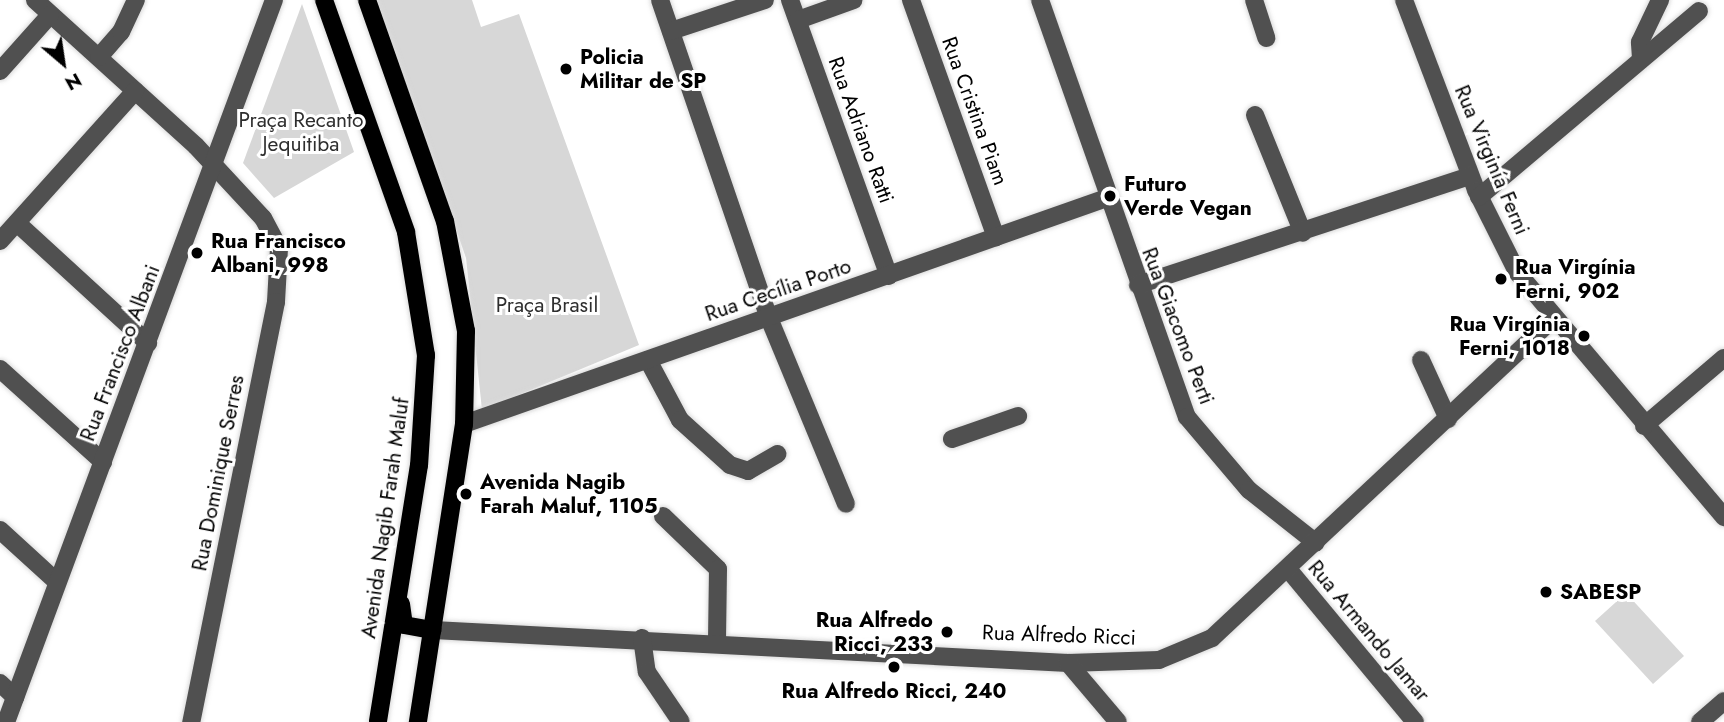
<!DOCTYPE html>
<html>
<head>
<meta charset="utf-8">
<style>
	body { margin:0 }
	#map { position:relative; width:1724px; height:722px; overflow:hidden; background:#fff; font-family:Jost,sans-serif }
	div>[style] { position:absolute }
	.green>* { inset:0; background:#d7d7d7 }
	.roads { filter:drop-shadow(0 0 2px #dbdbdb) drop-shadow(0 0 2px #dbdbdb) }
	.minor>* { height:18px; margin:-9px; padding:0 9px; transform-origin:9px; border-radius:9px; background:#505050 }
	.major>* { height:18px; margin:-9px; padding:0 9px; transform-origin:9px; border-radius:9px; background:#000 }
	.dots>* { width:19px; height:19px; translate:-50% -50%; box-sizing:border-box; border:4px solid #fff; border-radius:50% }
	span { translate:-50% -50%; white-space:nowrap; text-align:center; line-height:1.15; -webkit-text-stroke:6px #fff; paint-order:stroke }
	.poi-label { font-size:21px; color:#000; font-weight:700 }
	.left { translate:0 -50%; text-align:left }
	.right { translate:-100% -50%; text-align:right }
	.street-label { font-size:21px; color:#000 }
	.park-label { font-size:21px; color:#2e2e2e }
	.north { position:absolute; left:28px; top:28px; width:70px; height:70px; -webkit-text-stroke:5px #fff; paint-order:stroke; rotate:151deg; font-size:19px; font-weight:700; line-height:28px; text-align:center; color:#000 }
	.north::after { content:''; display:block; margin:auto; width:24px; height:32px; background:#000; clip-path:polygon(50% 0,100% 100%,50% 72%,0 100%) }
</style>
</head>
<body>
<div id="map">
	<div class="green">
		<div style="clip-path:polygon(377px 0,472px 0,481px 27px,519px 14px,639px 345px,482px 410px,466px 258px)"></div>
		<div style="clip-path:polygon(302px 4px,354px 152px,274px 198px,243px 163px)"></div>
		<div style="clip-path:polygon(1626px 593px,1684px 656px,1653px 684px,1595px 621px)"></div>
	</div>
	<div class="roads">
		<div class="minor">
			<div style="left:35px;top:0;width:217px;rotate:42.2deg"></div>
			<div style="left:196px;top:146px;width:98px;rotate:47.1deg"></div>
			<div style="left:263px;top:218px;width:34px;rotate:62deg"></div>
			<div style="left:279px;top:248px;width:54px;rotate:93.2deg"></div>
			<div style="left:276px;top:302px;width:429px;rotate:101.4deg"></div>
			<div style="left:660px;top:0;width:336px;rotate:71.1deg"></div>
			<div style="left:769px;top:318px;width:201px;rotate:67.5deg"></div>
			<div style="left:790px;top:0;width:293px;rotate:70.3deg"></div>
			<div style="left:911px;top:0;width:252px;rotate:70.3deg"></div>
			<div style="left:1040px;top:0;width:442px;rotate:70.6deg"></div>
			<div style="left:1187px;top:417px;width:96px;rotate:49.7deg"></div>
			<div style="left:1249px;top:490px;width:85px;rotate:38.3deg"></div>
			<div style="left:1254px;top:0;width:40px;rotate:72deg"></div>
			<div style="left:1404px;top:0;width:203px;rotate:69.2deg"></div>
			<div style="left:1476px;top:190px;width:92px;rotate:63.4deg"></div>
			<div style="left:1517px;top:272px;width:321px;rotate:49.8deg"></div>
			<div style="left:798px;top:20px;width:59px;rotate:-19.7deg"></div>
			<div style="left:671px;top:31px;width:99px;rotate:-18.3deg"></div>
			<div style="left:99px;top:57px;width:33px;rotate:-49deg"></div>
			<div style="left:121px;top:32px;width:35px;rotate:-65deg"></div>
			<div style="left:1641px;top:58px;width:16px;rotate:-94deg"></div>
			<div style="left:1640px;top:42px;width:47px;rotate:-64.5deg"></div>
			<div style="left:0;top:71px;width:75px;rotate:-48.2deg"></div>
			<div style="left:1255px;top:115px;width:127px;rotate:67.9deg"></div>
			<div style="left:1479px;top:197px;width:288px;rotate:-40.2deg"></div>
			<div style="left:17px;top:223px;width:178px;rotate:42.5deg"></div>
			<div style="left:0;top:241px;width:202px;rotate:-48deg"></div>
			<div style="left:1138px;top:285px;width:349px;rotate:-18.2deg"></div>
			<div style="left:648px;top:360px;width:68px;rotate:61.9deg"></div>
			<div style="left:680px;top:420px;width:67px;rotate:42deg"></div>
			<div style="left:730px;top:465px;width:19px;rotate:18deg"></div>
			<div style="left:748px;top:471px;width:34px;rotate:-30deg"></div>
			<div style="left:1421px;top:360px;width:65px;rotate:65.4deg"></div>
			<div style="left:0;top:369px;width:139px;rotate:42.1deg"></div>
			<div style="left:464px;top:424px;width:682px;rotate:-19.37deg"></div>
			<div style="left:1644px;top:426px;width:105px;rotate:-40.4deg"></div>
			<div style="left:952px;top:439px;width:70px;rotate:-19.2deg"></div>
			<div style="left:663px;top:516px;width:76px;rotate:43.9deg"></div>
			<div style="left:718px;top:569px;width:73px;rotate:90.8deg"></div>
			<div style="left:0;top:530px;width:77px;rotate:42.4deg"></div>
			<div style="left:1288px;top:569px;width:199px;rotate:50.3deg"></div>
			<div style="left:433px;top:630px;width:636px;rotate:2.97deg"></div>
			<div style="left:1068px;top:663px;width:91px;rotate:-1.9deg"></div>
			<div style="left:1159px;top:660px;width:57px;rotate:-22.5deg"></div>
			<div style="left:1212px;top:638px;width:467px;rotate:-43.1deg"></div>
			<div style="left:642px;top:638px;width:34px;rotate:82deg"></div>
			<div style="left:647px;top:672px;width:60px;rotate:55.8deg"></div>
			<div style="left:1068px;top:663px;width:77px;rotate:49.7deg"></div>
			<div style="left:0;top:683px;width:21px;rotate:43deg"></div>
			<div style="left:6px;top:722px;width:770px;rotate:-69.64deg"></div>
			<div style="left:1700px;top:722px;width:32px;rotate:-41deg"></div>
		</div>
		<div class="major">
			<div style="left:324px;top:0;width:246px;rotate:70.5deg"></div>
			<div style="left:406px;top:232px;width:125px;rotate:80.8deg"></div>
			<div style="left:426px;top:355px;width:110px;rotate:93.6deg"></div>
			<div style="left:419px;top:465px;width:260px;rotate:99.1deg"></div>
			<div style="left:367px;top:0;width:234px;rotate:70.6deg"></div>
			<div style="left:445px;top:221px;width:112px;rotate:79.2deg"></div>
			<div style="left:466px;top:331px;width:93px;rotate:91.2deg"></div>
			<div style="left:464px;top:424px;width:302px;rotate:98.8deg"></div>
			<div style="left:401px;top:604px;width:21px;rotate:82deg"></div>
			<div style="left:404px;top:625px;width:29px;rotate:10deg"></div>
		</div>
	</div>
	<div class="dots">
		<div style="left:566px;top:69px;background:#000"></div>
		<div style="left:1110px;top:196px;background:#000"></div>
		<div style="left:197px;top:253px;background:#000"></div>
		<div style="left:1501px;top:279px;background:#000"></div>
		<div style="left:1584px;top:336px;background:#000"></div>
		<div style="left:466px;top:494px;background:#000"></div>
		<div style="left:1546px;top:592px;background:#000"></div>
		<div style="left:947px;top:632px;background:#000"></div>
		<div style="left:894px;top:667px;background:#000"></div>
	</div>
	<div class="poi-label">
		<span class="left" style="left:580px;top:69px">Policia<br>Militar de SP</span>
		<span class="left" style="left:1124px;top:196px">Futuro<br>Verde Vegan</span>
		<span class="left" style="left:211px;top:253px">Rua Francisco<br>Albani, 998</span>
		<span class="left" style="left:1515px;top:279px">Rua Virgínia<br>Ferni, 902</span>
		<span class="right" style="left:1570px;top:336px">Rua Virgínia<br>Ferni, 1018</span>
		<span class="left" style="left:480px;top:494px">Avenida Nagib<br>Farah Maluf, 1105</span>
		<span class="left" style="left:1560px;top:592px">SABESP</span>
		<span class="right" style="left:933px;top:632px">Rua Alfredo<br>Ricci, 233</span>
		<span style="left:894px;top:691px">Rua Alfredo Ricci, 240</span>
	</div>
	<div class="street-label">
		<span style="left:975px;top:111px;rotate:70deg">Rua Cristina Piam</span>
		<span style="left:861px;top:130px;rotate:70deg">Rua Adriano Ratti</span>
		<span style="left:1492px;top:160px;rotate:67deg">Rua Virginía Ferni</span>
		<span style="left:778px;top:290px;rotate:-19deg">Rua Cecília Porto</span>
		<span style="left:1178px;top:326px;rotate:69deg">Rua Giacomo Perti</span>
		<span style="left:120px;top:353px;rotate:-69deg">Rua Francisco Albani</span>
		<span style="left:218px;top:473px;rotate:-79deg">Rua Dominique Serres</span>
		<span style="left:385px;top:518px;rotate:-82deg">Avenida Nagib Farah Maluf</span>
		<span style="left:1369px;top:631px;rotate:50deg">Rua Armando Jamar</span>
		<span style="left:1059px;top:635px;rotate:2deg">Rua Alfredo Ricci</span>
	</div>
	<div class="park-label">
		<span style="left:301px;top:132px">Praça Recanto<br>Jequitiba</span>
		<span style="left:547px;top:305px">Praça Brasil</span>
	</div>
	<div class="north">N</div>
</div>
</body>
</html>
